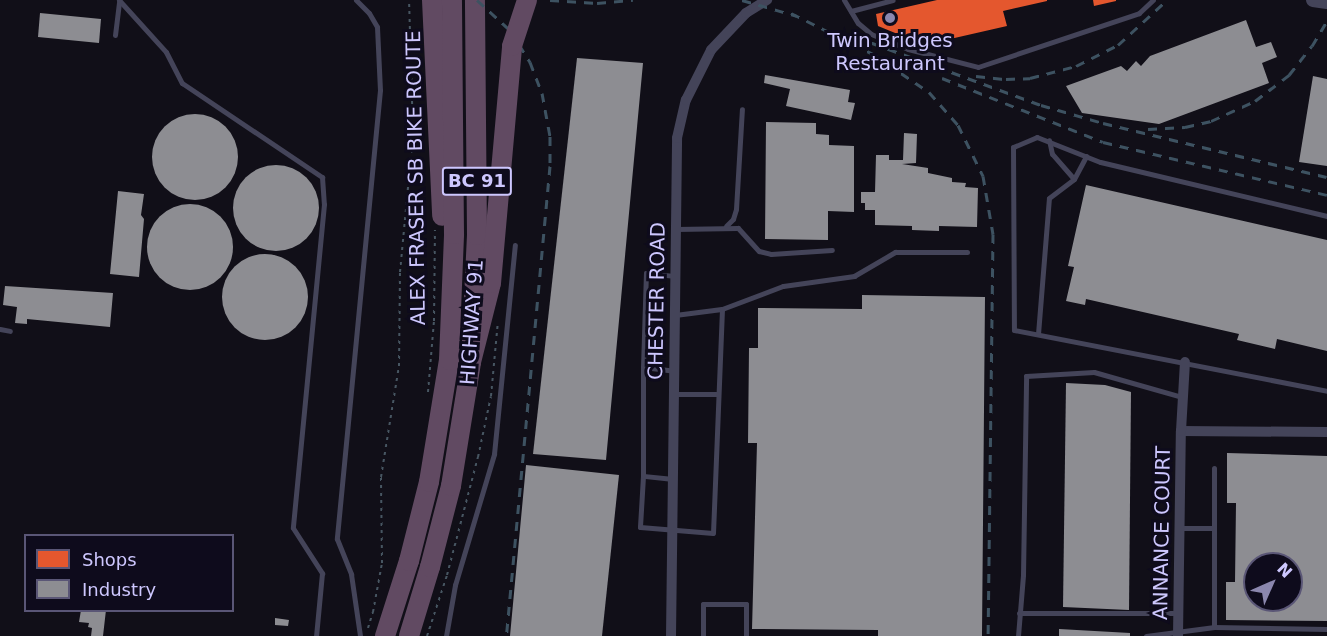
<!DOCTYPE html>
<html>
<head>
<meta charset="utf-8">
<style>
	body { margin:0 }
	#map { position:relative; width:1327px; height:636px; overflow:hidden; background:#110f18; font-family:"DejaVu Sans",sans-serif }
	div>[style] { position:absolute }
	.shops>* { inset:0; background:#e4572e }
	.industry>* { inset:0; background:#8d8d92 }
	.round { border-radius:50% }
	.path>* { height:2px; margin-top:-1px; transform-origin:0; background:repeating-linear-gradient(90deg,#475662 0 3px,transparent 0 7.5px) }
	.service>* { height:5px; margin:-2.5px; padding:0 2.5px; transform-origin:2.5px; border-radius:2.5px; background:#444459 }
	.minor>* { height:10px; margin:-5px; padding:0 5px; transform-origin:5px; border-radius:5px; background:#444459 }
	.tertiary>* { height:14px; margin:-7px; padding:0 7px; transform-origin:7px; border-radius:7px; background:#444459 }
	.motorway>* { height:20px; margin:-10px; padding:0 10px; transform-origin:10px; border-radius:10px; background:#614a62 }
	.rail>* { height:3px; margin-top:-1.5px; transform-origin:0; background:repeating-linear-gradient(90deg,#3d5261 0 9px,transparent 0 17px) }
	.path-bridge>* { height:2px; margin-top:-1px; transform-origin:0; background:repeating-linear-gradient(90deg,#475662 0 3px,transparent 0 7.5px) }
	.motorway-bridge>* { height:20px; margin:-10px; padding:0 10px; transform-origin:10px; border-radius:10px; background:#614a62 }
	.dots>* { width:16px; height:16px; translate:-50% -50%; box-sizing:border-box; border:3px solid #0e0b1c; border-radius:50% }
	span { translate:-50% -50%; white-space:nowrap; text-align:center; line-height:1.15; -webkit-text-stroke:6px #0e0b1c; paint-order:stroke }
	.shield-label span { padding:2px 4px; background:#0e0b1c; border:2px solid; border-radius:4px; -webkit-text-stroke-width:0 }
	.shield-label { font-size:18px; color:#cdc7fe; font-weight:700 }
	.poi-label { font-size:20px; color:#cdc7fe }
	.street-label { font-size:20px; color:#cdc7fe }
	.legend { position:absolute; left:24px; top:534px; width:210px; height:78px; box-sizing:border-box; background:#0e0b1c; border:2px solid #5a5676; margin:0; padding:8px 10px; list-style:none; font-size:18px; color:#cdc7fe }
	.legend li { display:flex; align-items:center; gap:12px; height:30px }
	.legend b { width:30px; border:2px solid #5a5676 }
	.north { position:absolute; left:1243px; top:552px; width:60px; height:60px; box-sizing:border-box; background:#0e0b1c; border:2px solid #5a5676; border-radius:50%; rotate:45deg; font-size:16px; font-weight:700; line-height:24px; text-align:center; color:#cdc7fe }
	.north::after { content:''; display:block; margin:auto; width:21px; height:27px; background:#8b87ae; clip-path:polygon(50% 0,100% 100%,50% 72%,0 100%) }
</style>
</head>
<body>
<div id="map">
	<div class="shops">
		<div style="clip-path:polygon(937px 0,1047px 0,1047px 1px,1003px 11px,1007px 26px,937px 42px,936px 37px,918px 41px,916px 34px,905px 37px,878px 26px,876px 14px)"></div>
		<div style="clip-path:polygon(1093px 0,1116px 0,1116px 1px,1094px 6px)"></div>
	</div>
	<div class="industry">
		<div style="clip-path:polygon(40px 13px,101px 19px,99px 43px,38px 37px)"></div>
		<div style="clip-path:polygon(1246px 20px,1256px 47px,1271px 42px,1277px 57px,1262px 63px,1269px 83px,1159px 124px,1082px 113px,1066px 86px,1121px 66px,1127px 71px,1136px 61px,1141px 66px,1150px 56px)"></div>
		<div style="clip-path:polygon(577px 58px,643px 63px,606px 460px,533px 454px)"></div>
		<div style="clip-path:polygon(765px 75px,850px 90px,848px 102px,855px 103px,851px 120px,786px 106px,790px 89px,764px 83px)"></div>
		<div style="clip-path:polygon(1313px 76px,1327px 79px,1327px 166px,1299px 162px)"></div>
		<div class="round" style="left:152px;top:114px;width:86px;height:86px"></div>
		<div style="clip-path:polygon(766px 122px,816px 123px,816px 134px,829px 135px,829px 145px,854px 146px,854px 212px,828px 211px,828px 240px,765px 239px)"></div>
		<div style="clip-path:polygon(904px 133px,917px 134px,916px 163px,902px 164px,928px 168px,928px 173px,952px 178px,952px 182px,966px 183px,965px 187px,978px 188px,977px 227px,939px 226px,939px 231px,912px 230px,912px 226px,875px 225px,875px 210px,865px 210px,865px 203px,861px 203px,861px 192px,875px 192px,876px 155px,889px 155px,889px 160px,903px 160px)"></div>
		<div class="round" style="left:233px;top:165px;width:86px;height:86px"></div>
		<div style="clip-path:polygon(1086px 185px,1327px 240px,1327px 351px,1277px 339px,1275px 349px,1237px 340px,1239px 334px,1086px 299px,1085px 305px,1066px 301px,1074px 267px,1068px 266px)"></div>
		<div style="clip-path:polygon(118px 191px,144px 194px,141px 215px,144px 219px,139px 277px,110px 274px)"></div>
		<div class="round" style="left:147px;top:204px;width:86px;height:86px"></div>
		<div class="round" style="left:222px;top:254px;width:86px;height:86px"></div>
		<div style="clip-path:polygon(5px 286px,113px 293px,110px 327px,27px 319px,27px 324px,15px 323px,17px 307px,3px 305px)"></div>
		<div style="clip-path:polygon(862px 295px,985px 297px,982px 636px,878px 636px,878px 630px,752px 629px,757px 443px,748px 443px,749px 348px,758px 348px,758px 308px,862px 309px)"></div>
		<div style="clip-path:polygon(1066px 383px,1105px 385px,1131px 392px,1129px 610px,1063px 607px)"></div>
		<div style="clip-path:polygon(evenodd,1227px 453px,1327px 456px,1327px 621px,1226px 620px,1226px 582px,1235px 582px,1236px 503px,1227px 503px,1227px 453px,1255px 564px,1291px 564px,1291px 600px,1255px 600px,1255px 564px)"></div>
		<div style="clip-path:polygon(526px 465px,619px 475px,602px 636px,510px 636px)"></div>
		<div style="clip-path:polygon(81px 610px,106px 610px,103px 636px,91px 636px,92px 628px,88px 627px,89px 623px,79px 622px)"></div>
		<div style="clip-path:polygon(275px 618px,289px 620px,288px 626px,275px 625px)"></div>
		<div style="clip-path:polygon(1059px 629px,1130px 633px,1130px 636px,1059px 636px)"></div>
	</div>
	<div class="path">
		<div style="left:428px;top:392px;width:71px;rotate:-85.2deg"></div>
		<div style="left:434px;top:321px;width:91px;rotate:-89.4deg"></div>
		<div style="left:368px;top:628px;width:17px;rotate:-73deg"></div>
		<div style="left:373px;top:612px;width:50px;rotate:-79.6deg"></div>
		<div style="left:382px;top:563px;width:86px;rotate:-90.7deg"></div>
		<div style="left:381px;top:477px;width:112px;rotate:-80.8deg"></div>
		<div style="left:399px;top:366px;width:94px;rotate:-89.4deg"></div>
		<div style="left:400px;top:272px;width:139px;rotate:-84.6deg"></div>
		<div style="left:413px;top:134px;width:134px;rotate:-91.7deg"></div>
	</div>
	<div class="service">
		<div style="left:119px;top:0;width:70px;rotate:47.9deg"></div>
		<div style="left:166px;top:52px;width:35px;rotate:63deg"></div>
		<div style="left:182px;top:83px;width:169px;rotate:33.9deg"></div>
		<div style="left:322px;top:177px;width:27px;rotate:86deg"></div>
		<div style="left:324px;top:204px;width:325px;rotate:95.5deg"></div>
		<div style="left:293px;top:528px;width:54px;rotate:57.2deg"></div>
		<div style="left:322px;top:573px;width:63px;rotate:95.4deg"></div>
		<div style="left:356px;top:0;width:18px;rotate:45deg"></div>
		<div style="left:369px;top:13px;width:16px;rotate:60deg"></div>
		<div style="left:377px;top:27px;width:63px;rotate:87.3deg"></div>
		<div style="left:380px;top:90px;width:451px;rotate:95.5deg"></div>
		<div style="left:337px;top:539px;width:38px;rotate:68deg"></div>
		<div style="left:351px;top:574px;width:63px;rotate:81.7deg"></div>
		<div style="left:844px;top:0;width:27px;rotate:59deg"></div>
		<div style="left:858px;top:23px;width:17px;rotate:40deg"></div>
		<div style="left:871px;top:34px;width:40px;rotate:22deg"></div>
		<div style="left:908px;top:49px;width:72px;rotate:14.4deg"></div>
		<div style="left:978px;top:67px;width:170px;rotate:-18.5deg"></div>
		<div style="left:1139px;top:13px;width:19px;rotate:-43deg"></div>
		<div style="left:851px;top:11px;width:43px;rotate:-14.7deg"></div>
		<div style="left:115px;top:35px;width:35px;rotate:-83deg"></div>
		<div style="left:1074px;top:179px;width:26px;rotate:-62deg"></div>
		<div style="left:1327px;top:216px;width:233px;rotate:-166.6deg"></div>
		<div style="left:1100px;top:162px;width:68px;rotate:-158.4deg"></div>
		<div style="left:1037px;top:137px;width:26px;rotate:157deg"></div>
		<div style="left:1013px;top:147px;width:183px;rotate:89.7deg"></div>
		<div style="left:1014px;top:330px;width:319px;rotate:11deg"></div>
		<div style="left:726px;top:226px;width:10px;rotate:-45deg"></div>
		<div style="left:733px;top:219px;width:10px;rotate:-73deg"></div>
		<div style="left:736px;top:209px;width:100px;rotate:-86.6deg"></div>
		<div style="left:676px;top:229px;width:62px;rotate:-0.9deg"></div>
		<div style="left:738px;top:228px;width:31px;rotate:48deg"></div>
		<div style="left:759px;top:251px;width:12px;rotate:14deg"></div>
		<div style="left:771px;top:254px;width:61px;rotate:-3.8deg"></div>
		<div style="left:675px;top:315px;width:47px;rotate:-7.3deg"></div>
		<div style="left:722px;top:309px;width:65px;rotate:-20.7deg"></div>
		<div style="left:783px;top:286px;width:72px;rotate:-8deg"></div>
		<div style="left:854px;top:276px;width:48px;rotate:-30.3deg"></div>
		<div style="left:895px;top:252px;width:72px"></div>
		<div style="left:0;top:329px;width:10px;rotate:11deg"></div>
		<div style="left:1038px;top:334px;width:136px;rotate:-85.4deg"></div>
		<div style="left:1049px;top:198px;width:31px;rotate:-37deg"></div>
		<div style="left:1074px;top:179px;width:33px;rotate:-131deg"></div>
		<div style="left:1052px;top:154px;width:14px;rotate:-102deg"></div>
		<div style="left:643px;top:367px;width:94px;rotate:-88.2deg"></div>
		<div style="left:646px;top:273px;width:30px;rotate:6deg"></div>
		<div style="left:674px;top:394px;width:44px"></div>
		<div style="left:643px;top:476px;width:51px;rotate:93.4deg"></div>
		<div style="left:640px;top:527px;width:73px;rotate:4.7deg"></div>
		<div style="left:713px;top:533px;width:224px;rotate:-87.7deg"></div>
		<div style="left:673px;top:479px;width:30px;rotate:-174deg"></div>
		<div style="left:643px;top:476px;width:109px;rotate:-90deg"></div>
		<div style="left:643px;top:367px;width:31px;rotate:7deg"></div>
		<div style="left:1180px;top:528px;width:34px"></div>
		<div style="left:1019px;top:613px;width:160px"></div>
		<div style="left:1214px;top:627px;width:113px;rotate:1deg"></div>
		<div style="left:446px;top:636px;width:52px;rotate:-80deg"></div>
		<div style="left:455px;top:585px;width:137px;rotate:-73.4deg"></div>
		<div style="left:494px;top:454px;width:210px;rotate:-84.3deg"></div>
		<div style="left:703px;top:636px;width:32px;rotate:-90deg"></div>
		<div style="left:703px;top:604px;width:43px"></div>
		<div style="left:746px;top:604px;width:32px;rotate:90deg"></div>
		<div style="left:1018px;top:636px;width:61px;rotate:-85.3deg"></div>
		<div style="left:1023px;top:575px;width:199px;rotate:-89.1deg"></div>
		<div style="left:1026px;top:376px;width:68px;rotate:-3.4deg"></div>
		<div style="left:1094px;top:372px;width:91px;rotate:15.9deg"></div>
		<div style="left:1146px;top:636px;width:69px;rotate:-7.5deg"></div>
		<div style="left:1214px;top:627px;width:159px;rotate:-90deg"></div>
	</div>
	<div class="minor">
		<div style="left:1181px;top:431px;width:146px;rotate:0.4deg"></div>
		<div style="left:671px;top:636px;width:498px;rotate:-89.3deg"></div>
		<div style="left:677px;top:138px;width:39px;rotate:-77deg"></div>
		<div style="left:686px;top:100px;width:56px;rotate:-63.4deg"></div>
		<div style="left:711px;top:50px;width:51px;rotate:-46.6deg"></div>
		<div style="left:746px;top:13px;width:25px;rotate:-32deg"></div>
		<div style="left:1178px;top:636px;width:205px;rotate:-89.2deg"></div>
		<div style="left:1181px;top:431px;width:69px;rotate:-86.7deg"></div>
	</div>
	<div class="tertiary">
		<div style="left:1313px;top:0;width:14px;rotate:8deg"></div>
	</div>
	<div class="motorway">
		<div style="left:432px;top:0;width:216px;rotate:87.3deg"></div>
		<div style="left:385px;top:636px;width:79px;rotate:-72.3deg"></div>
		<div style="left:409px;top:561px;width:81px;rotate:-75.8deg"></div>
		<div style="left:429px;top:482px;width:124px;rotate:-80.7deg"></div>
		<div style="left:449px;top:360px;width:126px;rotate:-87.7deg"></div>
		<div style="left:454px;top:234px;width:234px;rotate:-90.5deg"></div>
		<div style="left:409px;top:636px;width:72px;rotate:-73.1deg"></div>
		<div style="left:430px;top:567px;width:84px;rotate:-75.5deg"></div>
		<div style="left:451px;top:486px;width:126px;rotate:-80.8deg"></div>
		<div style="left:471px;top:362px;width:127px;rotate:-87.3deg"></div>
		<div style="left:477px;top:235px;width:235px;rotate:-90.5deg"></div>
	</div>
	<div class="rail">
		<div style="left:477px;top:0;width:45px;rotate:42.3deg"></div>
		<div style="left:510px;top:30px;width:38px;rotate:58deg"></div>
		<div style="left:530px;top:62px;width:33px;rotate:69deg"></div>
		<div style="left:542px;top:93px;width:44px;rotate:79.5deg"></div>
		<div style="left:550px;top:136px;width:30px;rotate:90deg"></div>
		<div style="left:550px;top:166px;width:472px;rotate:95.3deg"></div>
		<div style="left:550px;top:0;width:47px;rotate:3.7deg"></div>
		<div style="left:597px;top:3px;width:36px;rotate:-5deg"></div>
		<div style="left:742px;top:0;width:57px;rotate:16.2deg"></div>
		<div style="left:791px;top:13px;width:92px;rotate:26.6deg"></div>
		<div style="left:873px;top:54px;width:68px;rotate:34.2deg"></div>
		<div style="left:929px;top:92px;width:44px;rotate:48.7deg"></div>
		<div style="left:958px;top:125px;width:57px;rotate:63.9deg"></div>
		<div style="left:983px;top:176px;width:59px;rotate:80.2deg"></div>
		<div style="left:993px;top:234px;width:402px;rotate:90.7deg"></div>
		<div style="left:856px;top:37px;width:197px;rotate:20.2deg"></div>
		<div style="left:1041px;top:105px;width:65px;rotate:16.2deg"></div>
		<div style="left:1103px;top:123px;width:230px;rotate:13.6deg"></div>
		<div style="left:976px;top:76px;width:30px;rotate:6deg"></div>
		<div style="left:1006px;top:79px;width:24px;rotate:-2deg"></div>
		<div style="left:1030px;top:78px;width:48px;rotate:-14.6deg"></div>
		<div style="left:1076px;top:66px;width:47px;rotate:-26.6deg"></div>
		<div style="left:1118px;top:45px;width:67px;rotate:-42.6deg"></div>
		<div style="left:942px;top:78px;width:173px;rotate:21.7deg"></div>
		<div style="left:1103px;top:142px;width:230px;rotate:13.3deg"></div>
		<div style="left:1148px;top:129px;width:37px;rotate:-3deg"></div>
		<div style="left:1185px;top:127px;width:27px;rotate:-13deg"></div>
		<div style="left:1211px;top:121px;width:48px;rotate:-24.4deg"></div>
		<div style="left:1255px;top:101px;width:43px;rotate:-37.4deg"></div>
		<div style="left:1289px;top:75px;width:37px;rotate:-52deg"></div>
		<div style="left:1312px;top:46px;width:29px;rotate:-59deg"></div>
	</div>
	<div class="path-bridge">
		<div style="left:427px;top:636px;width:64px;rotate:-71.8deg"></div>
		<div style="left:447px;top:575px;width:122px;rotate:-75.3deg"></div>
		<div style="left:478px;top:457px;width:62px;rotate:-78deg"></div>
		<div style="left:491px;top:396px;width:75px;rotate:-84.7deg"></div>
	</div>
	<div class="motorway-bridge">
		<div style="left:471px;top:362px;width:81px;rotate:-75.8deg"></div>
		<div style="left:491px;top:283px;width:238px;rotate:-84.9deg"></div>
		<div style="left:512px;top:46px;width:48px;rotate:-71.9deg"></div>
	</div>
	<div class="dots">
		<div style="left:890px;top:18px;background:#8b87ae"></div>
	</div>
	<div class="shield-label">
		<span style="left:477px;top:181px">BC 91</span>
	</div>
	<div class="poi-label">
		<span style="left:890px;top:52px">Twin Bridges<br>Restaurant</span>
	</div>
	<div class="street-label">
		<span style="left:416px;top:178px;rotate:-91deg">ALEX FRASER SB BIKE ROUTE</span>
		<span style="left:657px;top:301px;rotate:-89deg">CHESTER ROAD</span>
		<span style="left:472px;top:322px;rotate:-86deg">HIGHWAY 91</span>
		<span style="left:1162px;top:533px;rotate:-89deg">ANNANCE COURT</span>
	</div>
	<ul class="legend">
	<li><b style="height:16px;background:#e4572e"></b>Shops</li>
	<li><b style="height:16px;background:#8d8d92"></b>Industry</li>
	</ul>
	<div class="north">N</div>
</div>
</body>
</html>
